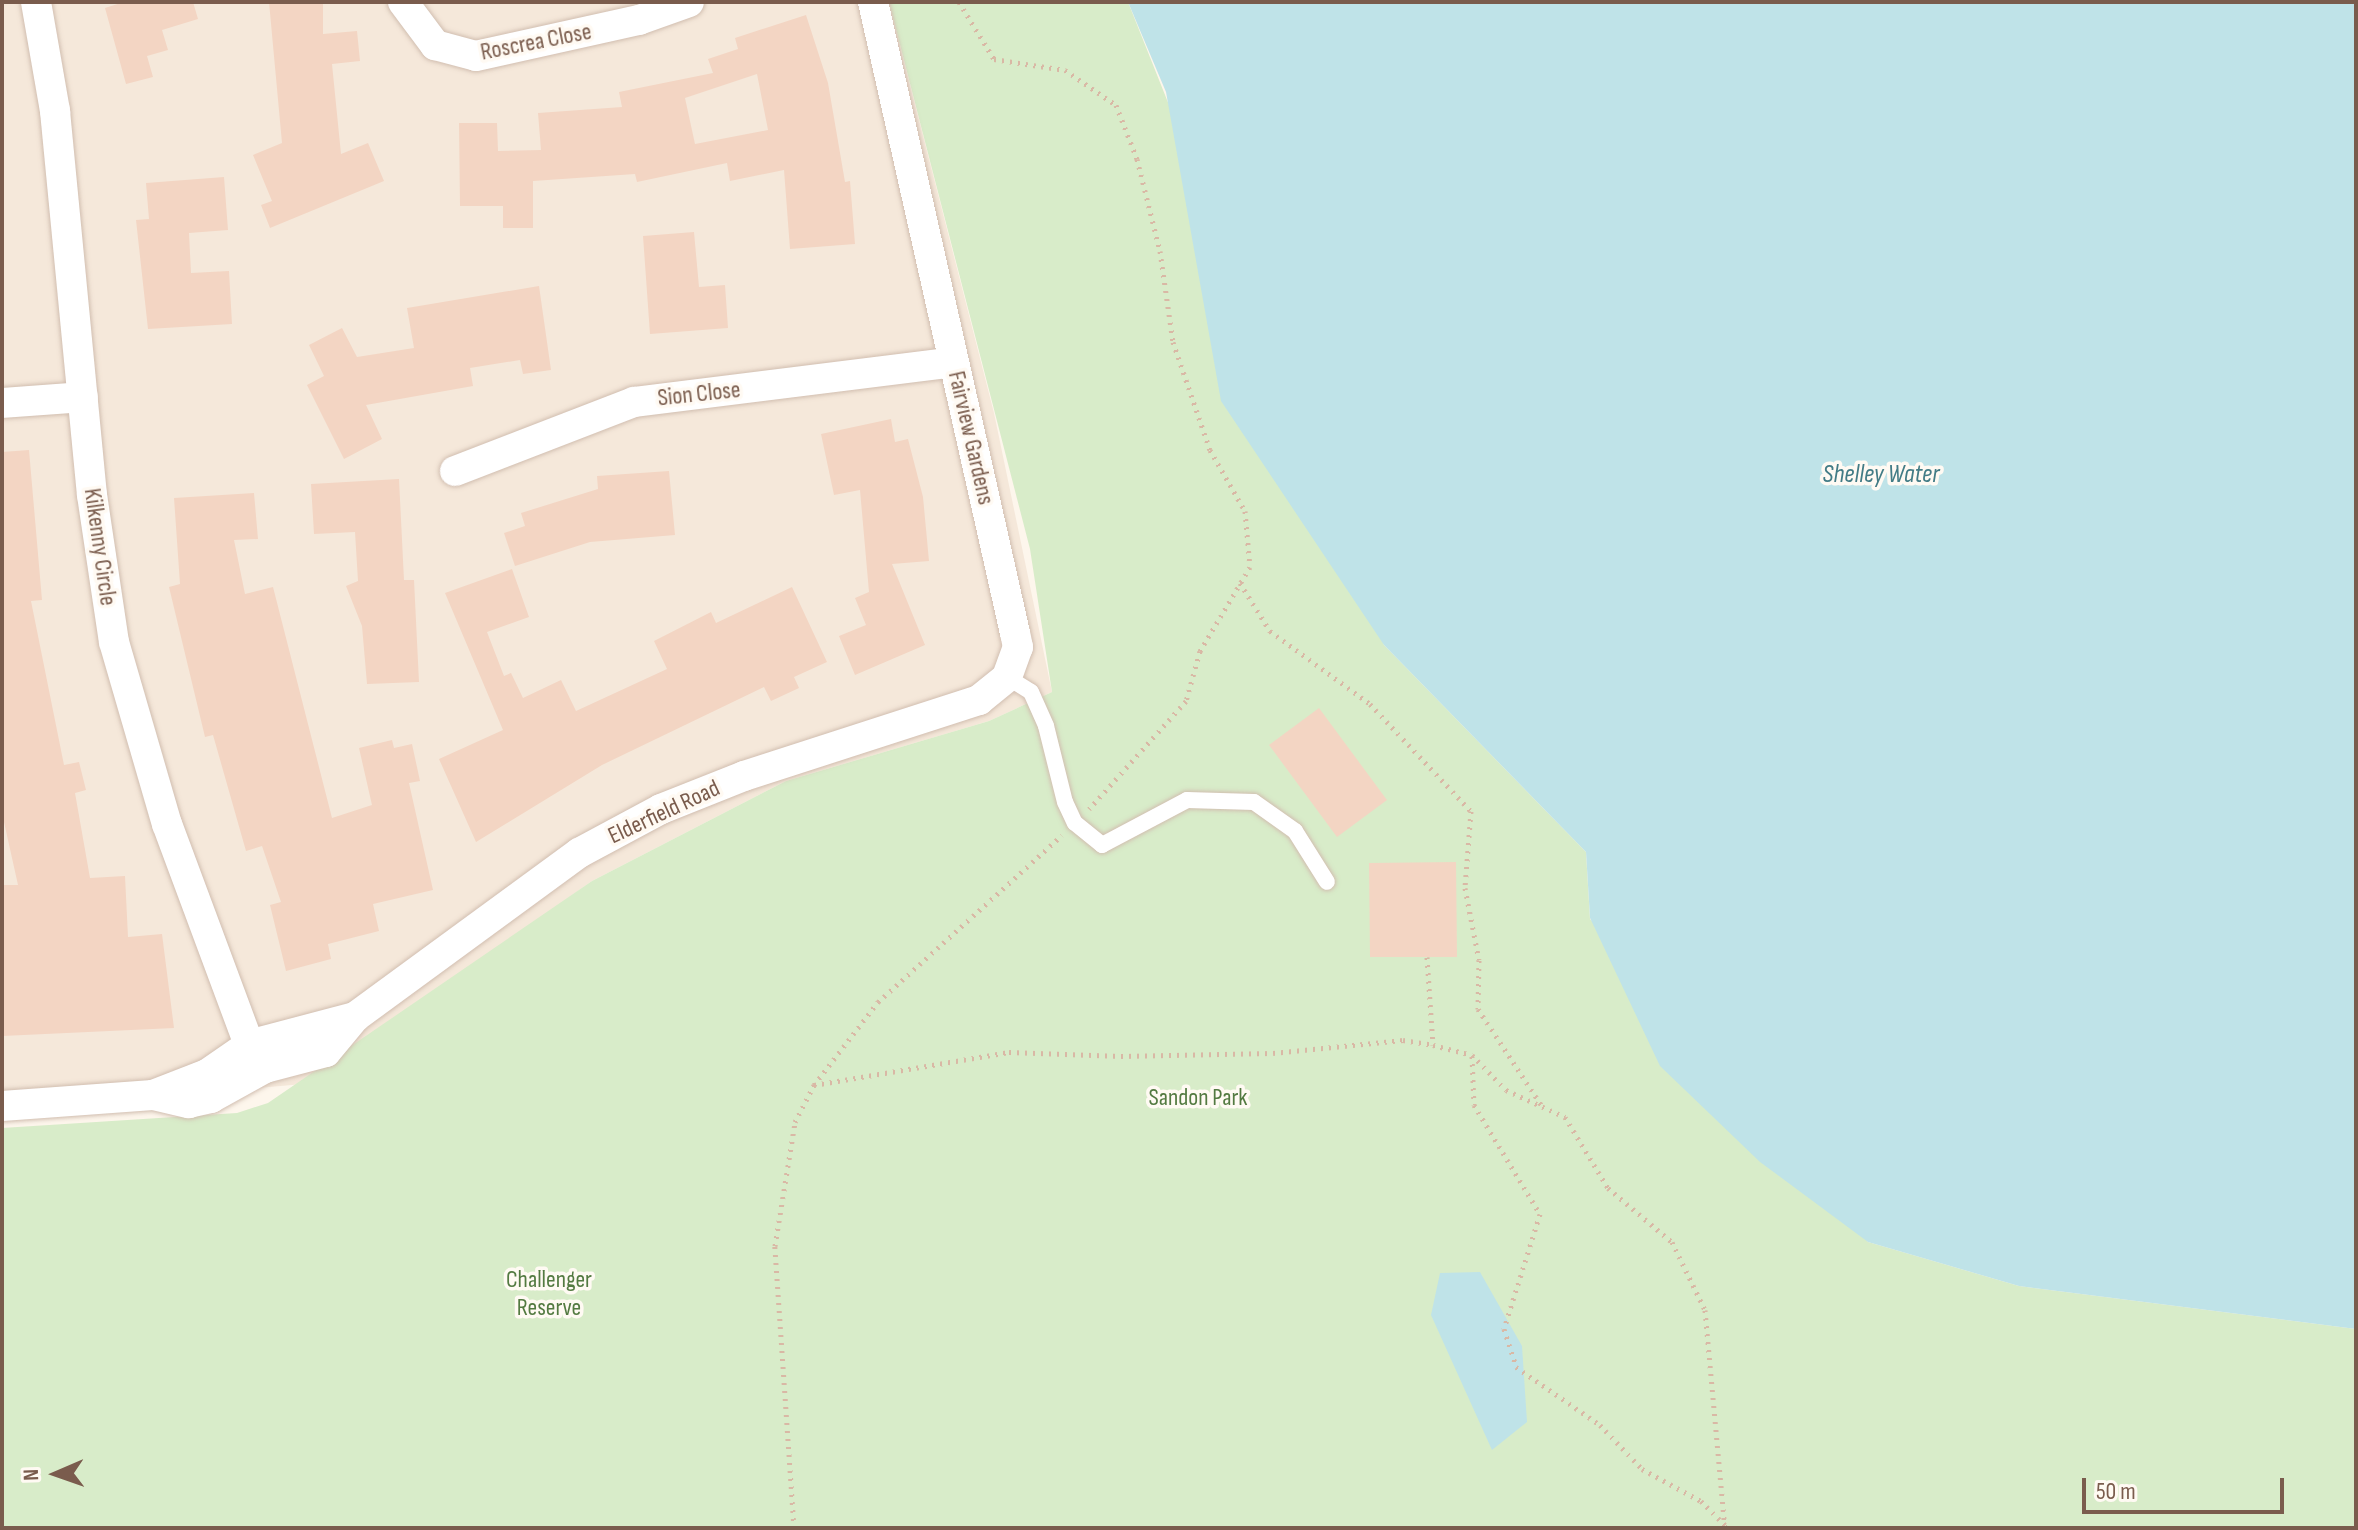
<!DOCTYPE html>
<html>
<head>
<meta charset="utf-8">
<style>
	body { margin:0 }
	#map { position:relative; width:2358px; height:1530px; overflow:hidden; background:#fdf6ec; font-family:"Sofia Sans Condensed",sans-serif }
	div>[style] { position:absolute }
	.residential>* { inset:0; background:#f5e8da }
	.green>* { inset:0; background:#d8ecc9 }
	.water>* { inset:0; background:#bfe3e8 }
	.building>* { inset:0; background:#f3d5c3 }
	.path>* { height:5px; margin-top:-2.5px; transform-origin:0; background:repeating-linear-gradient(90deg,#d9b8a5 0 2px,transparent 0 8px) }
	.roads { filter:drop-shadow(0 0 2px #d1beb0) drop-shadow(0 0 2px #d1beb0) }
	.service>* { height:16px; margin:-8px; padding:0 8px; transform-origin:8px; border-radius:8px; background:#fff }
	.minor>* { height:30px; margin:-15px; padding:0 15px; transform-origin:15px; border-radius:15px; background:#fff }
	span { translate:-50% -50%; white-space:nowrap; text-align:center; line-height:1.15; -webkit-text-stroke:7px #fffaf3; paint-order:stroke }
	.street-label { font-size:24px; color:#7a5c4d }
	.park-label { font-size:24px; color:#537a41 }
	.water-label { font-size:26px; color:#437c86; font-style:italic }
	.frame { position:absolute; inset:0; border:4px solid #7a5c4d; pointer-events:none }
	.north { position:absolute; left:16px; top:1434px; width:80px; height:80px; -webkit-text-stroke:6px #fffaf3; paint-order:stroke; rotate:268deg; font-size:22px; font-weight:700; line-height:32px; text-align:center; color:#7a5c4d }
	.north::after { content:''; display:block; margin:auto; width:28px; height:36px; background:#7a5c4d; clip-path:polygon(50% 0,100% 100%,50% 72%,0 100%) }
	.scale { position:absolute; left:2082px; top:1478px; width:202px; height:36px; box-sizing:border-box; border:4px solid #7a5c4d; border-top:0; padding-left:10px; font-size:24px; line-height:28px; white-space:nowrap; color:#7a5c4d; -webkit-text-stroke:6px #fffaf3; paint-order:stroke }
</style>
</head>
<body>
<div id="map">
	<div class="residential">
		<div style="clip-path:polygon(2px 2px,889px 2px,994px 413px,1052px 692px,989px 721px,786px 781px,592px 881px,304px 1084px,2px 1110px)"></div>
	</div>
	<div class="green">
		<div style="clip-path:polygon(889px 2px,1128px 2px,1384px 645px,1586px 852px,1590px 919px,1868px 1242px,2019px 1286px,2356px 1329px,2356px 1528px,2px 1528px,2px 1128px,237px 1113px,268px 1103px,592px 881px,786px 781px,989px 721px,1052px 692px,1030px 549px)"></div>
	</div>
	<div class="water">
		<div style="clip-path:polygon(1128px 2px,2356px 2px,2356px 1329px,2019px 1286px,1868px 1242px,1760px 1162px,1660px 1066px,1590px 918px,1586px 852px,1384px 645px,1221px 401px,1166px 92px)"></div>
		<div style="clip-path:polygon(1480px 1272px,1522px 1346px,1527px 1422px,1492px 1450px,1431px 1315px,1440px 1273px)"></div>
	</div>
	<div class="building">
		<div style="clip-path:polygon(124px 2px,193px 2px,198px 19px,162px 30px,168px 50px,147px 56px,153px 77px,126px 84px,105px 8px)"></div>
		<div style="clip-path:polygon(269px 2px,323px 2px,323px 34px,357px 31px,360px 61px,332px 64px,341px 154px,368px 143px,384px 181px,270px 228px,261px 205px,272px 201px,253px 155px,282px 143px)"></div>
		<div style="clip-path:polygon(evenodd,806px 15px,828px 83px,845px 182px,850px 181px,855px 244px,790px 249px,784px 170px,730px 181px,727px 163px,637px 182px,635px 174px,533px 181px,533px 228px,503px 228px,503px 206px,460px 206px,459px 123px,497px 123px,498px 151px,541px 150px,538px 113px,622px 107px,619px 92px,713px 73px,708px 59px,738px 49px,735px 38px,806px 15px,757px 74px,768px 130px,695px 144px,685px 98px,757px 74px)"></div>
		<div style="clip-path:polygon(224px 177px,228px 230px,189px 233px,191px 273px,229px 271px,232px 324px,148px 329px,136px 220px,149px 219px,146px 183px)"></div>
		<div style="clip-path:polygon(694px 232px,699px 287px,725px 285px,728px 328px,650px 334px,643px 236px)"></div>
		<div style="clip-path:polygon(539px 286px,551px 370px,523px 374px,520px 360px,470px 368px,473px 386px,366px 405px,382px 439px,344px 459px,307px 385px,324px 376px,309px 345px,342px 328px,357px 357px,414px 348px,407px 308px)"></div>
		<div style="clip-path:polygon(891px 419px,895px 442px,908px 439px,923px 497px,929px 561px,892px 564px,925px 645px,855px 675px,839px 636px,866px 625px,855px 598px,869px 592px,860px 490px,834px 495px,821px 434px)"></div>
		<div style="clip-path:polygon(29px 450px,42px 600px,31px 601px,64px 765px,79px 762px,86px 790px,75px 793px,90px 878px,125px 876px,128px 937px,162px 934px,174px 1028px,2px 1036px,4px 885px,18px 885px,2px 813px,2px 452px)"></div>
		<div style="clip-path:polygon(669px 471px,675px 535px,590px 542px,515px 566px,504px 533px,525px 526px,521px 513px,598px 489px,597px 476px)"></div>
		<div style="clip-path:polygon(399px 479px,404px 580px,414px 580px,419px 682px,367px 684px,362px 626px,346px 586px,358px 581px,355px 532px,314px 534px,311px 484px)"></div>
		<div style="clip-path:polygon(254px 493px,258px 539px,234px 540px,245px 594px,273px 587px,332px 818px,372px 805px,359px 748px,392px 740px,394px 748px,412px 744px,420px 781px,409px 783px,433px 890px,373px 904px,379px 931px,328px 944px,331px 959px,286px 971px,270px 905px,281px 902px,262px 846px,246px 851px,213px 735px,205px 737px,169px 587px,180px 584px,174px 498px)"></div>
		<div style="clip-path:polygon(512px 569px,529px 617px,487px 632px,504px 676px,511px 673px,523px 698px,561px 680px,576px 711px,667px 669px,654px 641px,711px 612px,716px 623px,792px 587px,827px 662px,794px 677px,799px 688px,771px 701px,764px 687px,602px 765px,476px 842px,439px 759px,503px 730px,445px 593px)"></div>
		<div style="clip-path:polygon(1319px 708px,1387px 800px,1337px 837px,1269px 745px)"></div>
		<div style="clip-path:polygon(1456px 862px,1457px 957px,1370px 957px,1369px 863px)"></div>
	</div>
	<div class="path">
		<div style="left:959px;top:2px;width:67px;rotate:58.4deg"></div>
		<div style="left:994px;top:59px;width:72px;rotate:8.8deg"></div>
		<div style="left:1065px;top:70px;width:62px;rotate:34.5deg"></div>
		<div style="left:1116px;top:105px;width:58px;rotate:68.7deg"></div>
		<div style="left:1137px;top:159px;width:95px;rotate:76deg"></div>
		<div style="left:1160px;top:251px;width:92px;rotate:81.9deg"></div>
		<div style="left:1173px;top:342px;width:114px;rotate:71.1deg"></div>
		<div style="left:1210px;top:450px;width:70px;rotate:60.2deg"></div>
		<div style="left:1245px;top:511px;width:56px;rotate:84.9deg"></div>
		<div style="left:1250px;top:567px;width:98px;rotate:120.8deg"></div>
		<div style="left:1200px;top:651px;width:52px;rotate:105.6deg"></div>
		<div style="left:1186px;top:701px;width:145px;rotate:131.9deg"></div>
		<div style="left:1240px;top:583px;width:57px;rotate:58deg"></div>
		<div style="left:1270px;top:631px;width:124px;rotate:36.1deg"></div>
		<div style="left:1370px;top:704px;width:147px;rotate:46.7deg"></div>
		<div style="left:1471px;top:811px;width:77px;rotate:94.5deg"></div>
		<div style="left:1465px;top:888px;width:73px;rotate:79deg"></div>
		<div style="left:1479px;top:960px;width:49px;rotate:91.2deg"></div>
		<div style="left:1478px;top:1009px;width:116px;rotate:56.6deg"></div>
		<div style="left:1427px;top:957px;width:88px;rotate:86.1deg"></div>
		<div style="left:1433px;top:1045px;width:40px;rotate:14.4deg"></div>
		<div style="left:1472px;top:1055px;width:49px;rotate:45.8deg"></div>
		<div style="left:1506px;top:1090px;width:65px;rotate:24.6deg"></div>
		<div style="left:1565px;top:1117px;width:83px;rotate:58.8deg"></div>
		<div style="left:1608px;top:1188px;width:84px;rotate:40.2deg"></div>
		<div style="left:1672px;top:1242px;width:76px;rotate:64.1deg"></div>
		<div style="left:1705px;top:1310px;width:219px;rotate:84.8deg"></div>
		<div style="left:1472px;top:1056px;width:49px;rotate:87.7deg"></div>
		<div style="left:1474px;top:1105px;width:127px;rotate:58.8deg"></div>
		<div style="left:1540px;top:1214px;width:121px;rotate:107.4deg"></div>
		<div style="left:1504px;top:1329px;width:40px;rotate:72deg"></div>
		<div style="left:1516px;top:1367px;width:102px;rotate:34.6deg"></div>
		<div style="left:1600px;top:1425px;width:61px;rotate:46.3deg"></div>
		<div style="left:1642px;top:1469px;width:67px;rotate:28.5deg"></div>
		<div style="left:1701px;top:1501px;width:34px;rotate:45deg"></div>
		<div style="left:814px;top:1085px;width:198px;rotate:-9.6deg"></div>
		<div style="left:1009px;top:1052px;width:112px;rotate:2deg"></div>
		<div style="left:1121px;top:1056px;width:152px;rotate:-1.1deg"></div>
		<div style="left:1273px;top:1053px;width:131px;rotate:-5.7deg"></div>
		<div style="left:1403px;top:1040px;width:30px;rotate:9deg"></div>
		<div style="left:794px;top:1528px;width:283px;rotate:-93.9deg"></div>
		<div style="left:775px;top:1246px;width:126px;rotate:-80.8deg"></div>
		<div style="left:795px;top:1122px;width:42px;rotate:-62.8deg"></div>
		<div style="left:814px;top:1085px;width:105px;rotate:-52.4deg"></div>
		<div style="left:878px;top:1002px;width:248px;rotate:-42.2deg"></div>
	</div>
	<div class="roads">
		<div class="service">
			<div style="left:1007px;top:677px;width:28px;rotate:32deg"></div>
			<div style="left:1031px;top:692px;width:37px;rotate:66deg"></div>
			<div style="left:1046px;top:726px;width:78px;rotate:76deg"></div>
			<div style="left:1065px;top:802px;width:23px;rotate:65deg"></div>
			<div style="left:1075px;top:823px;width:35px;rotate:39deg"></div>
			<div style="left:1102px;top:845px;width:96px;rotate:-27.9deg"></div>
			<div style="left:1187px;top:800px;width:67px;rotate:1.7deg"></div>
			<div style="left:1254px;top:802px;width:50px;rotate:35.3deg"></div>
			<div style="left:1295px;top:831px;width:60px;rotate:57.9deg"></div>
		</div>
		<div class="minor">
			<div style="left:36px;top:2px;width:111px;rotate:80.1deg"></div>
			<div style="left:55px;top:111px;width:386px;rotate:84.5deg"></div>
			<div style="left:92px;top:495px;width:149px;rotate:81.5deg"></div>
			<div style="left:114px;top:642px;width:190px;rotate:73.8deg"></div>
			<div style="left:167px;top:824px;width:236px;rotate:69.6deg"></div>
			<div style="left:249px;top:1045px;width:28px;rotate:55deg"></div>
			<div style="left:403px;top:2px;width:54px;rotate:53.3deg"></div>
			<div style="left:435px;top:45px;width:42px;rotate:15deg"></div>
			<div style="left:476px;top:56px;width:167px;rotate:-12.5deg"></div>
			<div style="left:639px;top:20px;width:53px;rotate:-19.8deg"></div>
			<div style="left:2px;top:403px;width:81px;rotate:-4.2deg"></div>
			<div style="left:455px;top:471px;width:192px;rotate:-21.1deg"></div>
			<div style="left:634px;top:402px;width:322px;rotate:-7.1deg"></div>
			<div style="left:153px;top:1095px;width:37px;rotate:13deg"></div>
			<div style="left:189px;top:1103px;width:23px;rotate:-13deg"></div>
			<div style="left:211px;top:1098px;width:62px;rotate:-29.1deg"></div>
			<div style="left:265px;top:1068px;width:63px;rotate:-14.7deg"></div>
			<div style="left:326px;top:1052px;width:45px;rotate:-50.4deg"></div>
			<div style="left:355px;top:1017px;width:278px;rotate:-36.2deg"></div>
			<div style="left:579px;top:853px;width:93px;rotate:-28.2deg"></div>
			<div style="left:661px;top:809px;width:89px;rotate:-21.7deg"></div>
			<div style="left:744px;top:776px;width:247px;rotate:-17.9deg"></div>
			<div style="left:979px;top:700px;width:36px;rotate:-39deg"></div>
			<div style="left:1007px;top:677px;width:32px;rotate:-70deg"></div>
			<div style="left:1018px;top:647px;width:14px;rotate:-102deg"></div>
			<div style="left:1015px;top:633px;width:647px;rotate:-102.68deg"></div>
			<div style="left:2px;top:1106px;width:151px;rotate:-4.2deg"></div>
			<div style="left:153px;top:1095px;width:58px;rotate:-21.3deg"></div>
			<div style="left:207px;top:1074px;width:51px;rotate:-34.6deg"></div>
			<div style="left:249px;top:1045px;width:110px;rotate:-14.8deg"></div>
		</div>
	</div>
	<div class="street-label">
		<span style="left:536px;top:42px;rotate:-11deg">Roscrea Close</span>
		<span style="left:699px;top:394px;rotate:-6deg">Sion Close</span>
		<span style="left:971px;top:438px;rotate:77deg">Fairview Gardens</span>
		<span style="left:100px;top:547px;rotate:82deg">Kilkenny Circle</span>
		<span style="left:664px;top:812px;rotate:-25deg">Elderfield Road</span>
	</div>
	<div class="park-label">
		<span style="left:1198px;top:1098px">Sandon Park</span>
		<span style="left:549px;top:1294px">Challenger<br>Reserve</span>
	</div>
	<div class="water-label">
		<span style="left:1881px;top:475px">Shelley Water</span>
	</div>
	<div class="frame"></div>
	<div class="north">N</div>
	<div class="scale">50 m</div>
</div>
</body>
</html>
